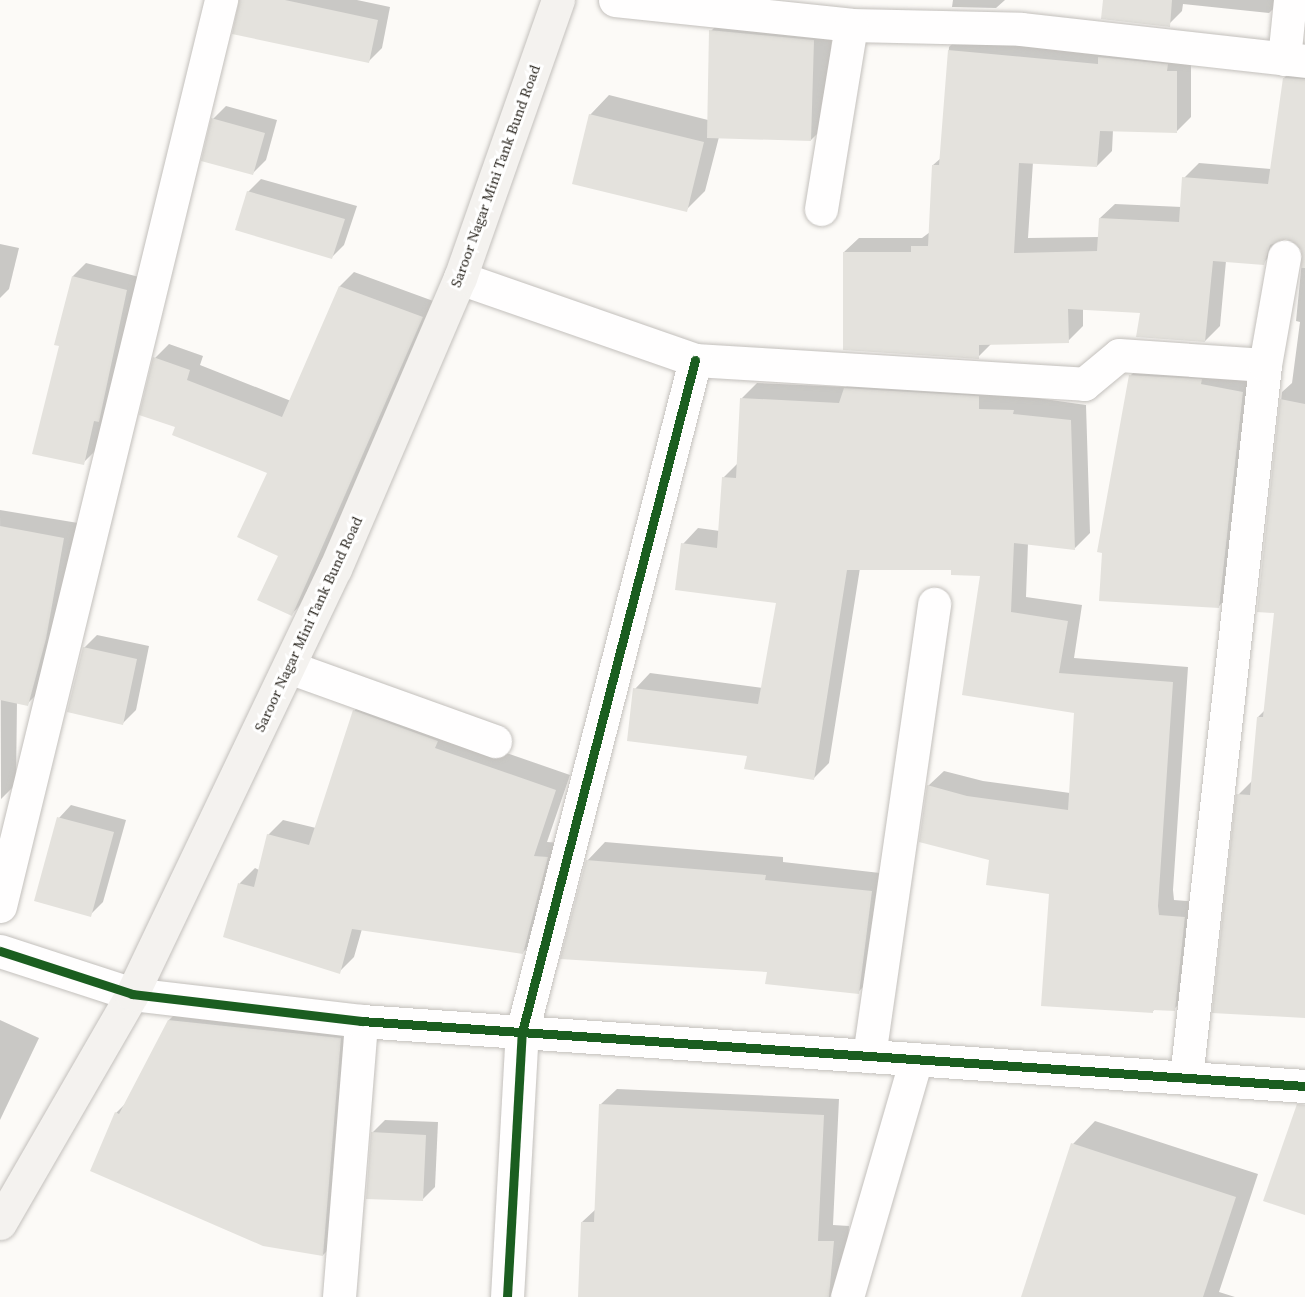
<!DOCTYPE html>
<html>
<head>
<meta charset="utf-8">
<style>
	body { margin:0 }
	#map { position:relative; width:1305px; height:1297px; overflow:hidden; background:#fcfaf7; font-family:"Source Serif 4",serif }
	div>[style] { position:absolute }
	.shadow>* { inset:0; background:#0003 }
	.building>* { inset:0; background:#e4e2dd }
	.roads { filter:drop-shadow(0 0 2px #c3c0bc) drop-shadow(0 0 2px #c3c0bc) }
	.minor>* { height:33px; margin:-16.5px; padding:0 16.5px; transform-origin:16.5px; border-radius:16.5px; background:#fffefe }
	.tertiary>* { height:33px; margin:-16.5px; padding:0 16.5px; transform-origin:16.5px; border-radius:16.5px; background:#fffefe }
	.secondary>* { height:33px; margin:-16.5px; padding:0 16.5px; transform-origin:16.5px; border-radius:16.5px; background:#f4f2ef }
	.cycleway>* { height:9px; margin:-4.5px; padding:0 4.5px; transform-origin:4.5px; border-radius:4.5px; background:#1b5e20 }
	span { translate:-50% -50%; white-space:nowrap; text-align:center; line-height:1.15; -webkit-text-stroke:6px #fff; paint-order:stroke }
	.street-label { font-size:15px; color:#2d2922 }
</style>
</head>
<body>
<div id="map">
	<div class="shadow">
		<div style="clip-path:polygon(241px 0,357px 0,390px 7px,382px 48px,369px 61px)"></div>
		<div style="clip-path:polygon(953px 0,1005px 0,996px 8px,952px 7px)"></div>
		<div style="clip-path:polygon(1104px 0,1282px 0,1269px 13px,1183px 4px,1182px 11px,1169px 24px)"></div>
		<div style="clip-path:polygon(730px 12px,832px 21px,830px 121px,811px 140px,719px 137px,705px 191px,686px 210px,590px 115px,609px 95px,708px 120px,711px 31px)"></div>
		<div style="clip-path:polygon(964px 32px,1191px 57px,1191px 117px,1176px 132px,1113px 130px,1112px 151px,1097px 166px,1033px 162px,1028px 238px,1099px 237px,1100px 218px,1115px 204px,1182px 207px,1184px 178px,1199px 163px,1271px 169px,1284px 78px,1299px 63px,1305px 63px,1305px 1016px,1238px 795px,1253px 780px,1258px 717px,1265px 710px,1276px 612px,1258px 610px,1282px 392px,1292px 383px,1300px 322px,1296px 321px,1303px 250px,1296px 241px,1281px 238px,1278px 248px,1263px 263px,1226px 261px,1220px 326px,1205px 341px,1142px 312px,1083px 308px,1083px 326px,1068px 341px,992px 343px,978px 357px,844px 252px,859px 238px,922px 238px,930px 232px,933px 165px,941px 158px,949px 47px)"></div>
		<div style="clip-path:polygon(226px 106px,277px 120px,266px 160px,253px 173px,213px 119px)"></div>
		<div style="clip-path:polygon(261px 179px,357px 206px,344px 245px,331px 258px,248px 192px)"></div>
		<div style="clip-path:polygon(0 244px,19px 248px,9px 289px,0 298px)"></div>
		<div style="clip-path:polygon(86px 263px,139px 277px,96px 450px,83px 463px,61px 345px,73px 276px)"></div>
		<div style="clip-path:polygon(354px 272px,436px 302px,305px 600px,291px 615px,269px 472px,177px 426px,155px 358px,169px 344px,203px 356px,200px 365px,291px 401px,340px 286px)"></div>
		<div style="clip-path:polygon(1144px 362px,1255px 380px,1232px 593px,1219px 606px,1131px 375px)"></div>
		<div style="clip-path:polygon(861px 373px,1086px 405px,1090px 533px,1075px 548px,1028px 543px,1026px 597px,1082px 605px,1074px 658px,1188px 667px,1173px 890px,1174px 900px,1200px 902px,1190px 994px,1174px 1009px,1156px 1008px,1152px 1012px,1050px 893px,991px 858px,928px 786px,944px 771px,983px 781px,1070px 793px,1076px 711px,982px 575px,952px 569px,860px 568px,829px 763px,813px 779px,748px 755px,635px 689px,650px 673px,763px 688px,778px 602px,683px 544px,698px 528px,720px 531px,723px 478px,738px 463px,742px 398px,757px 383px,846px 387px)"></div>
		<div style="clip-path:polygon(0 510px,78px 523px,43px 688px,28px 703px,17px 701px,16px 784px,1px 799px)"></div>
		<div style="clip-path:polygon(97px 635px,149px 646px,136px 710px,123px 723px,84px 648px)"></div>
		<div style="clip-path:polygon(369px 696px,449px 733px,570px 775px,547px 842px,562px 843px,537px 938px,522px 953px,362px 929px,354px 957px,339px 972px,225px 936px,240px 883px,255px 868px,259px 870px,268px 835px,283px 820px,316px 828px,354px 711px)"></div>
		<div style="clip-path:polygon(71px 805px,126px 820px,103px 902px,90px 915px,59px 818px)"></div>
		<div style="clip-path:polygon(605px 842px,783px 857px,783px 862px,889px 874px,877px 974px,858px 992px,768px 971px,587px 861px)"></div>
		<div style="clip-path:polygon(184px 1005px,355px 1023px,338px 1240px,323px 1255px,116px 1113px,125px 1104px,169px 1020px)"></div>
		<div style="clip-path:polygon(0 1020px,39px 1038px,0 1120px)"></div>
		<div style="clip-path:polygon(617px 1089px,839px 1099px,833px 1225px,849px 1226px,846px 1287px,836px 1297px,579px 1297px,582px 1222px,596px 1209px,600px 1105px)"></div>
		<div style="clip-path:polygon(385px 1120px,438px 1122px,435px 1187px,422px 1200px,372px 1133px)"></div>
		<div style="clip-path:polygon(1095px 1121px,1258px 1174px,1219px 1292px,1235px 1297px,1023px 1297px,1073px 1144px)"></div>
	</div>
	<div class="building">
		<div style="clip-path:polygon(239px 0,285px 0,378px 20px,369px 63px,232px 34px)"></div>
		<div style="clip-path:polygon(1103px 0,1172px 0,1170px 27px,1101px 19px)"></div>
		<div style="clip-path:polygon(709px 30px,814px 40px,811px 141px,707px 138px)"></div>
		<div style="clip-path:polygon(948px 50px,1098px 64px,1098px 57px,1168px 64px,1167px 71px,1177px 71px,1177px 133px,1100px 131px,1097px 167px,1019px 163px,1014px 253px,1097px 251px,1099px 218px,1179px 222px,1182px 177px,1268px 184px,1283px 78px,1305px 79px,1305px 268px,1301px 268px,1301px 250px,1287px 239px,1270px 245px,1264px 265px,1213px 261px,1205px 342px,1136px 337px,1140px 313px,1068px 309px,1069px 343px,979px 345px,979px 359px,843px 350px,843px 252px,911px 252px,911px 246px,928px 246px,932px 165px,939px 165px)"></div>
		<div style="clip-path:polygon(589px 114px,704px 142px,687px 212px,572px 184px)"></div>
		<div style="clip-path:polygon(211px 118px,265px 133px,253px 175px,201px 161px)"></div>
		<div style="clip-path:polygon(247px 191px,345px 219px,332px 259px,235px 230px)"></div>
		<div style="clip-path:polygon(72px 276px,127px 290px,99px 422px,94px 421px,84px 465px,32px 454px,59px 346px,54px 345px)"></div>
		<div style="clip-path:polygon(339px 286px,423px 317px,292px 616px,257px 600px,278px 556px,237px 537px,267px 473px,172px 435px,175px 427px,139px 415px,153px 357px,190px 370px,187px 380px,282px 417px)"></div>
		<div style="clip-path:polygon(1129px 375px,1202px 379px,1201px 384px,1243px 392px,1219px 608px,1099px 601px,1102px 553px,1097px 552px)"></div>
		<div style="clip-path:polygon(844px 388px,979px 396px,979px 409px,1014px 410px,1013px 414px,1071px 420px,1075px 550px,1014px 543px,1011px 612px,1068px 621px,1059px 673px,1173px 682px,1158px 906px,1159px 915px,1185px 917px,1175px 1011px,1153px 1010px,1153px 1013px,1041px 1006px,1049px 894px,986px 885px,989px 860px,919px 842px,927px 785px,967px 796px,1068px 810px,1074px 713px,962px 695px,980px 576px,951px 575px,951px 570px,847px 570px,814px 780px,744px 769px,747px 756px,627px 741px,633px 688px,758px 704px,776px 603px,675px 590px,681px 543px,717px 548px,722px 477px,736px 478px,740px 398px,839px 403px)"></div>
		<div style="clip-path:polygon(1280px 399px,1305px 404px,1305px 1018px,1212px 1013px,1236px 794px,1250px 795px,1257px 717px,1263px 717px,1274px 613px,1257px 612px)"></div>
		<div style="clip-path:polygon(0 526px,64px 538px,46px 639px,28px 706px,0 700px)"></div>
		<div style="clip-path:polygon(83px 647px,137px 659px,123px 725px,67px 712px)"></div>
		<div style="clip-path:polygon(353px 710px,438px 741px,435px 748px,556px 790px,534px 856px,548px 857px,523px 954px,352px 929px,340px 974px,223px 937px,238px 883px,254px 887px,267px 834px,309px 845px)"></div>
		<div style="clip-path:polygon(57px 817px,114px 832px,91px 917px,34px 901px)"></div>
		<div style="clip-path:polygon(586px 860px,766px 875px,765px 880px,872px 891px,859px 994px,765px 984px,767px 972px,560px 959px)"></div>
		<div style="clip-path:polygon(168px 1020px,341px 1038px,323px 1256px,263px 1246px,90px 1171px,115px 1112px,119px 1114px)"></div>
		<div style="clip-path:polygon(599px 1104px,824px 1115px,818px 1241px,834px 1241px,829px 1297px,578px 1297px,581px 1222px,594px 1222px)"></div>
		<div style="clip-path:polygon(1297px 1104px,1305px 1105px,1305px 1215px,1263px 1201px)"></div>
		<div style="clip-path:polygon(371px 1132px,426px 1135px,423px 1201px,366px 1199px)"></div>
		<div style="clip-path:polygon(1071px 1143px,1236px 1197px,1203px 1297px,1021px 1297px)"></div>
	</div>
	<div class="roads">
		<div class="minor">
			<div style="left:615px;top:0;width:237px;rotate:6deg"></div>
			<div style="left:851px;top:25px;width:170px;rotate:1.3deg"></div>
			<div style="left:1021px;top:29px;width:286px;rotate:6.4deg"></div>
			<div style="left:1284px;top:59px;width:59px;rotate:-84.2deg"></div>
			<div style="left:821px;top:209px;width:186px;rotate:-80.7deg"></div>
			<div style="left:460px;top:278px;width:249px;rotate:19.2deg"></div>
			<div style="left:695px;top:360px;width:390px;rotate:3.5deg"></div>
			<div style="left:1084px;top:384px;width:45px;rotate:-39.6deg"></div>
			<div style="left:1119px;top:355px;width:146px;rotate:3.9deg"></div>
			<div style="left:289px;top:667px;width:219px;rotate:19.8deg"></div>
			<div style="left:0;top:906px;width:933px;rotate:-76.29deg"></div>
			<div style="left:869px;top:1056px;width:457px;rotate:-81.8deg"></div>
			<div style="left:1186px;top:1078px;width:717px;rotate:-83.68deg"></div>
			<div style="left:1265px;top:365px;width:110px;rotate:-80deg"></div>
			<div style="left:339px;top:1297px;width:277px;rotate:-85.4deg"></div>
			<div style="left:507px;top:1297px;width:265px;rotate:-86.8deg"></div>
			<div style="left:522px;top:1032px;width:694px;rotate:-75.56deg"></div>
			<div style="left:847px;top:1297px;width:247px;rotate:-73.8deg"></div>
		</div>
		<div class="tertiary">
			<div style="left:0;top:951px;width:139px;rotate:18deg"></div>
			<div style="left:132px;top:994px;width:231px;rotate:6.7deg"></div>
			<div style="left:361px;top:1021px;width:946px;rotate:3.94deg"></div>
		</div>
		<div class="secondary">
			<div style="left:0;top:1223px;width:264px;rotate:-60deg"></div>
			<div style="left:132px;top:994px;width:471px;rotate:-64.5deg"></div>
			<div style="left:335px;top:569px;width:317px;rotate:-66.8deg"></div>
			<div style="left:460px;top:278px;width:295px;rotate:-70.6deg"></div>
		</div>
	</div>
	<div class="cycleway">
		<div style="left:0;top:951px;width:139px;rotate:18deg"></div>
		<div style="left:132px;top:994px;width:231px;rotate:6.7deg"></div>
		<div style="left:361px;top:1021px;width:946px;rotate:3.94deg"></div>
		<div style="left:507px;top:1297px;width:265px;rotate:-86.8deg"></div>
		<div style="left:522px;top:1032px;width:694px;rotate:-75.56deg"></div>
	</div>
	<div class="street-label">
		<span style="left:495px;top:176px;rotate:-70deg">Saroor Nagar Mini Tank Bund Road</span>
		<span style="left:308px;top:624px;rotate:-65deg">Saroor Nagar Mini Tank Bund Road</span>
	</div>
</div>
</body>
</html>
